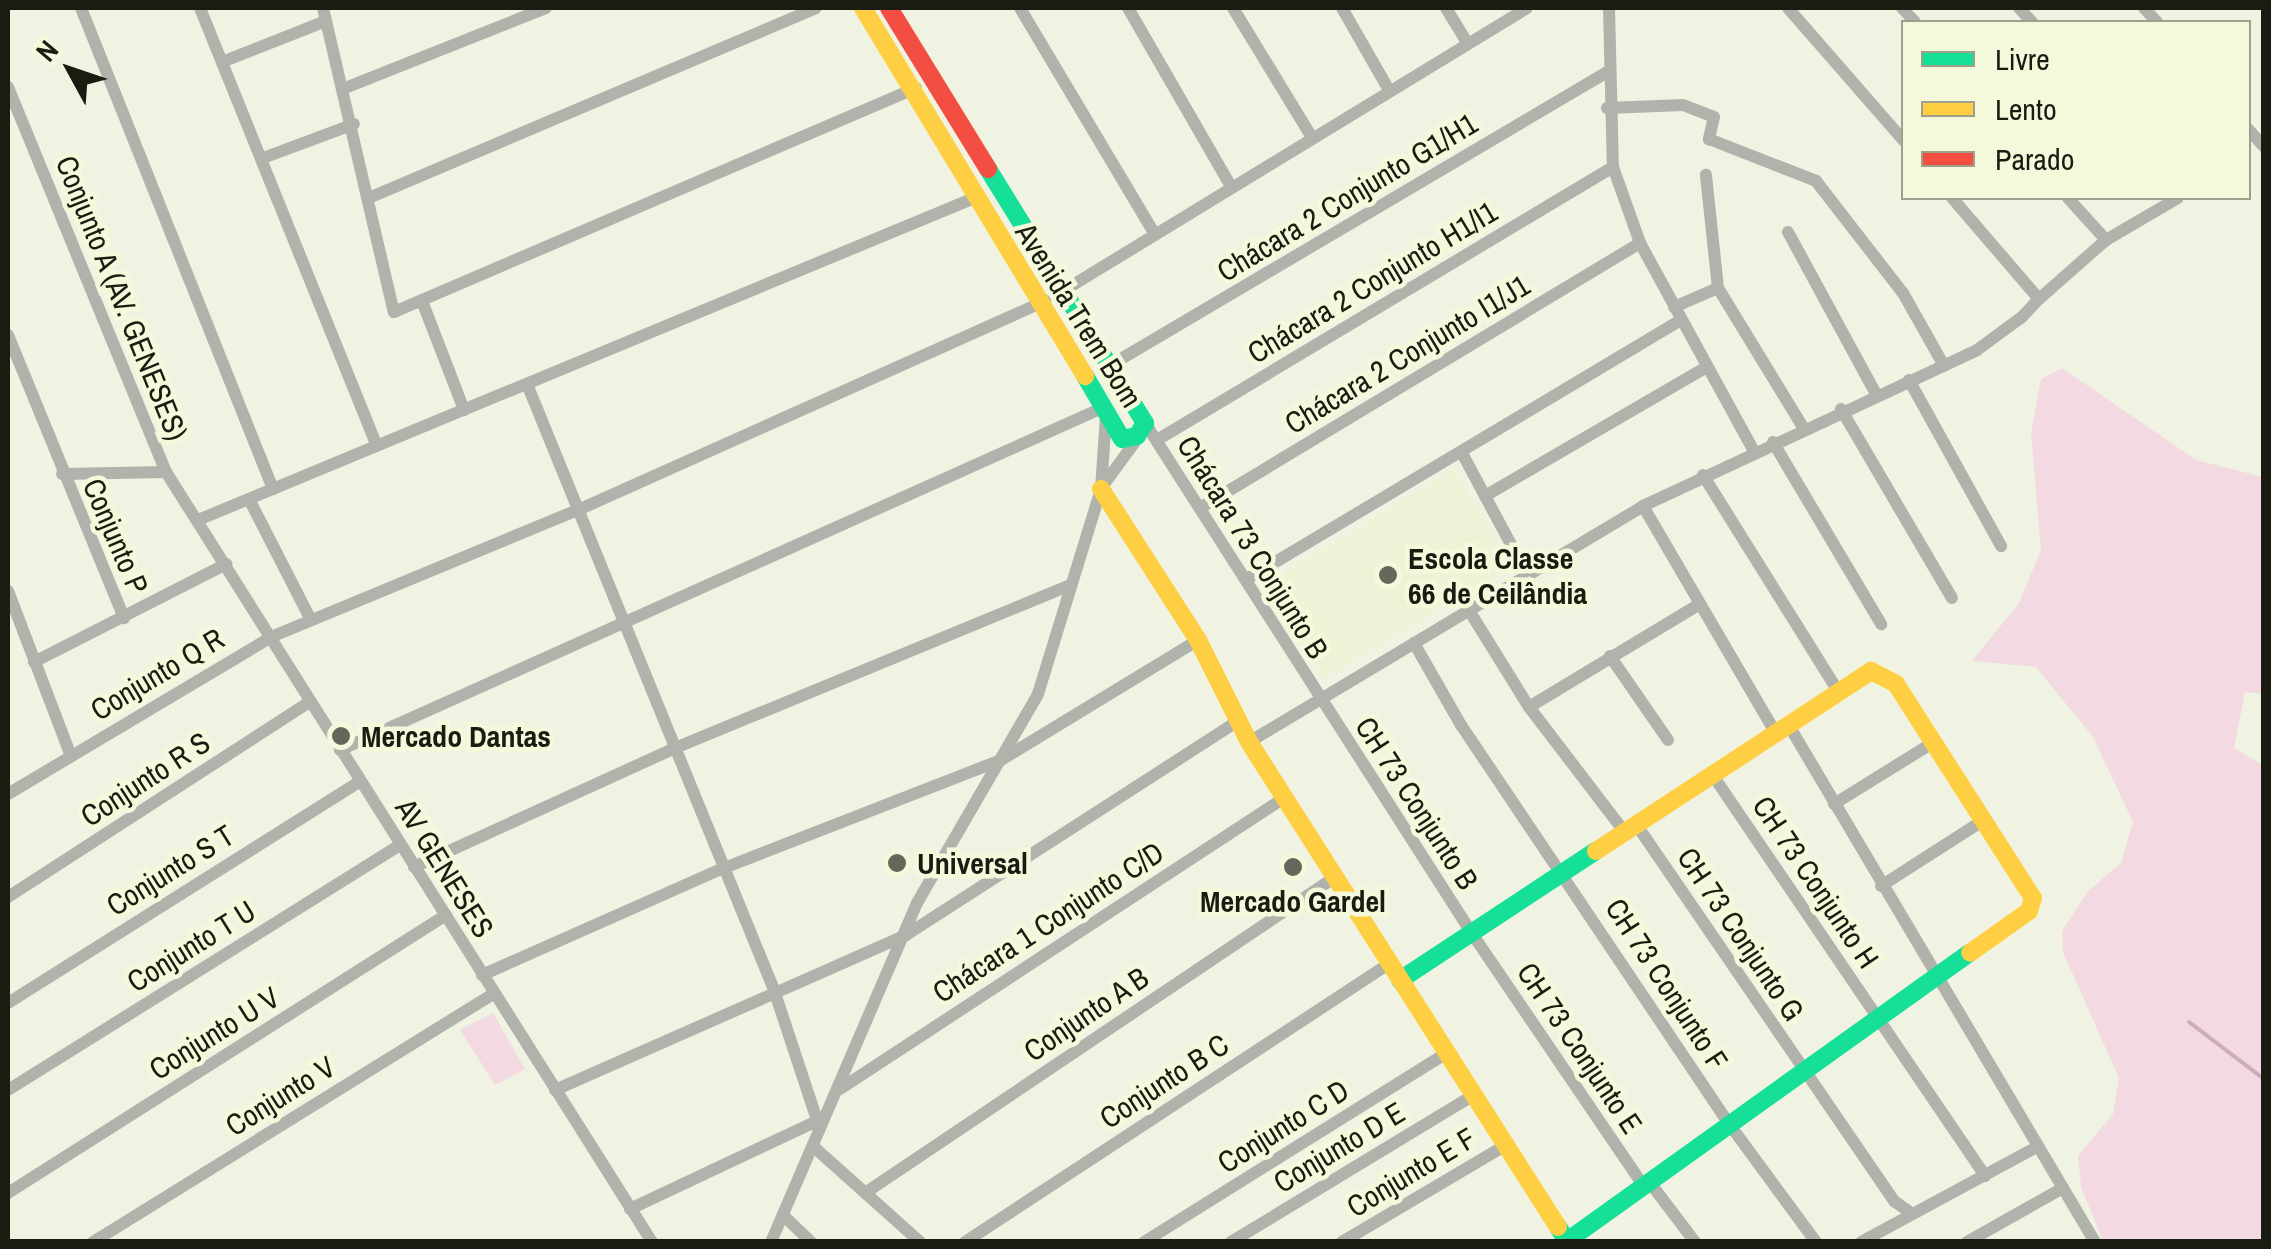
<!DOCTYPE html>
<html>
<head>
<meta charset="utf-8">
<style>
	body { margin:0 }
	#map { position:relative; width:2271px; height:1249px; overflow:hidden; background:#f0f3e2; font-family:"Archivo Narrow",sans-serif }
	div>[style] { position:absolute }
	.built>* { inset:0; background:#eef2d7 }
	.green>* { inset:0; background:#f3d9e2 }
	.stream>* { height:4px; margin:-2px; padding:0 2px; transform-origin:2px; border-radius:2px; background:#cdacbc }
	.street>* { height:12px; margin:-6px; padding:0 6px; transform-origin:6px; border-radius:6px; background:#b0b2ac }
	.fast>* { height:18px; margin:-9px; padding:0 9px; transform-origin:9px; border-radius:9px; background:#16e098 }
	.slow>* { height:18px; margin:-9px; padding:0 9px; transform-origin:9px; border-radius:9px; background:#ffcf43 }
	.jam>* { height:18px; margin:-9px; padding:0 9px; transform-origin:9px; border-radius:9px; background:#f24e42 }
	.dots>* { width:28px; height:28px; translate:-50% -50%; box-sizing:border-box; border:5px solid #f4f9dc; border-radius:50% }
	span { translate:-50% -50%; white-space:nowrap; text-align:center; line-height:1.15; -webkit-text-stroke:9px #f4f9dc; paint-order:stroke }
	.street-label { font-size:30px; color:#1a1b11 }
	.poi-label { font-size:30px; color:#1a1b11; font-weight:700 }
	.left { translate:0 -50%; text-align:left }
	.frame { position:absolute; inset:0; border:10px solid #1a1b11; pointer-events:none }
	.legend { position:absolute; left:1901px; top:20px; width:350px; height:180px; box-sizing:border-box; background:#f4f9dc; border:2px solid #9da08b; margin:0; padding:12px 18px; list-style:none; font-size:30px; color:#1a1b11 }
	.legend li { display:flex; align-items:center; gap:20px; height:50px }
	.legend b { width:50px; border:2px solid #9da08b }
	.north { position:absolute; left:20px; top:20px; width:100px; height:100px; -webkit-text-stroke:8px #f4f9dc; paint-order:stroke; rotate:310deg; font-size:28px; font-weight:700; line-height:40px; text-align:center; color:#1a1b11 }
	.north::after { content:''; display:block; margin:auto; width:35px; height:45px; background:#1a1b11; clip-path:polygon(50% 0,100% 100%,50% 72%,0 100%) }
</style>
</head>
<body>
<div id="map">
	<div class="built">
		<div style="clip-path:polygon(1454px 470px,1512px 566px,1324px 678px,1265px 585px)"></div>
	</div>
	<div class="green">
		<div style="clip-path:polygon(2062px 368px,2196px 460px,2263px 477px,2263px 694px,2245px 692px,2234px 748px,2263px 765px,2263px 1241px,2103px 1241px,2081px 1187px,2078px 1156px,2113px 1114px,2119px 1078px,2063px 952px,2062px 931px,2088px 891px,2121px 863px,2133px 822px,2093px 737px,2036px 667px,1972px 661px,2019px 603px,2041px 550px,2031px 433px,2041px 379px)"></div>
		<div style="clip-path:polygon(493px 1013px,525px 1069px,495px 1085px,460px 1030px)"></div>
	</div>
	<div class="stream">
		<div style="left:2189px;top:1022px;width:94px;rotate:37.2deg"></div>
	</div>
	<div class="street">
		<div style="left:81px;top:8px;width:518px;rotate:68.24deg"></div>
		<div style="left:200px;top:8px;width:472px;rotate:68deg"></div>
		<div style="left:323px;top:8px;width:312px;rotate:76.9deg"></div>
		<div style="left:394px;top:312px;width:568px;rotate:-23.23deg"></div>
		<div style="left:1020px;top:8px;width:260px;rotate:59.2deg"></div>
		<div style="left:1128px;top:8px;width:202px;rotate:60deg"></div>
		<div style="left:1233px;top:8px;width:150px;rotate:58.6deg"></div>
		<div style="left:1342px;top:8px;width:95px;rotate:60.2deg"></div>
		<div style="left:1446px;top:8px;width:42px;rotate:58.6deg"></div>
		<div style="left:1609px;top:8px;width:159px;rotate:88.6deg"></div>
		<div style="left:1613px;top:167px;width:81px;rotate:70.4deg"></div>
		<div style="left:1640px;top:243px;width:237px;rotate:61.3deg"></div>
		<div style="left:1788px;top:8px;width:176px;rotate:48.9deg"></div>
		<div style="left:1902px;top:8px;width:19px;rotate:47deg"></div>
		<div style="left:2019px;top:8px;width:19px;rotate:47deg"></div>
		<div style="left:2144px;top:8px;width:19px;rotate:47deg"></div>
		<div style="left:222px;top:62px;width:112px;rotate:-21.5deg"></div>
		<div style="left:8px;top:87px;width:416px;rotate:67.7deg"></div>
		<div style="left:166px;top:472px;width:911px;rotate:57.74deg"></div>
		<div style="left:345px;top:88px;width:216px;rotate:-21.7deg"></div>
		<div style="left:1607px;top:108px;width:76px;rotate:-2.3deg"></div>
		<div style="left:1683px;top:105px;width:33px;rotate:21deg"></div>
		<div style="left:1714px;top:117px;width:23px;rotate:103deg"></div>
		<div style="left:1709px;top:139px;width:115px;rotate:21.4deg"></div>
		<div style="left:1816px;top:181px;width:142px;rotate:52.2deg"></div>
		<div style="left:1903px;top:293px;width:81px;rotate:60.6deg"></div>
		<div style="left:2248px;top:129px;width:24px;rotate:48deg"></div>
		<div style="left:263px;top:158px;width:97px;rotate:-20.5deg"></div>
		<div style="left:371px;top:197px;width:483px;rotate:-23deg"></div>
		<div style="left:2068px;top:198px;width:57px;rotate:47.9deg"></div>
		<div style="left:1788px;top:232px;width:184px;rotate:61.5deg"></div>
		<div style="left:1718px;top:288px;width:163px;rotate:58.6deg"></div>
		<div style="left:1063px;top:291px;width:543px;rotate:-31.38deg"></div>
		<div style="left:2039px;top:299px;width:89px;rotate:-41.4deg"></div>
		<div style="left:2106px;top:240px;width:83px;rotate:-30.3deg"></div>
		<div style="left:422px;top:301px;width:117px;rotate:68.9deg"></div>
		<div style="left:1674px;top:307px;width:48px;rotate:-23.4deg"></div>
		<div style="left:1718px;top:288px;width:114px;rotate:-96.1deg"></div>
		<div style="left:8px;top:335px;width:306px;rotate:67.7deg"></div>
		<div style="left:1109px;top:366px;width:581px;rotate:-30.54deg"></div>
		<div style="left:1909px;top:380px;width:190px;rotate:61deg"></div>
		<div style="left:527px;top:384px;width:654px;rotate:67.82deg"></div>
		<div style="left:774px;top:990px;width:134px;rotate:71.7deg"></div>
		<div style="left:1841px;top:409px;width:219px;rotate:59.6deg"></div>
		<div style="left:1145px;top:423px;width:608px;rotate:57.36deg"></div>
		<div style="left:1473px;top:935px;width:306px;rotate:55.8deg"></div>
		<div style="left:1157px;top:440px;width:531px;rotate:-30.91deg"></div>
		<div style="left:1773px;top:442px;width:212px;rotate:59.3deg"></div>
		<div style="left:1462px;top:453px;width:140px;rotate:61.8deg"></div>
		<div style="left:62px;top:474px;width:104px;rotate:-1.1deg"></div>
		<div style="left:1703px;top:475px;width:257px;rotate:58deg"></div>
		<div style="left:1102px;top:487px;width:69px;rotate:-53.8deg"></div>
		<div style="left:1485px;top:496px;width:257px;rotate:-30.2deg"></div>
		<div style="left:249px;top:499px;width:136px;rotate:62.9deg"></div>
		<div style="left:1643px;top:506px;width:262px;rotate:59.7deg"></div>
		<div style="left:1200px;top:508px;width:514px;rotate:-31.06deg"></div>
		<div style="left:198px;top:520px;width:846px;rotate:-22.53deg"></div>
		<div style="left:1247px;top:579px;width:505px;rotate:-30.83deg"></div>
		<div style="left:8px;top:591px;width:177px;rotate:69.1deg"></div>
		<div style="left:1470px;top:612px;width:112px;rotate:58.2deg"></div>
		<div style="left:1529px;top:707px;width:155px;rotate:52.6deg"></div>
		<div style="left:1414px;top:643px;width:95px;rotate:60.2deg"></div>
		<div style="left:1461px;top:725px;width:482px;rotate:56.1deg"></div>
		<div style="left:1730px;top:1125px;width:145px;rotate:53.7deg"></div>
		<div style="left:1610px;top:656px;width:102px;rotate:55.4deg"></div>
		<div style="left:34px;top:662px;width:216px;rotate:-27deg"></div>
		<div style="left:1529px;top:707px;width:197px;rotate:-31.1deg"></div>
		<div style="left:1788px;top:724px;width:602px;rotate:59.35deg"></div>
		<div style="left:1249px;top:742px;width:459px;rotate:-30.9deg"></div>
		<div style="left:1643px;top:506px;width:369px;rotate:-25deg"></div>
		<div style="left:1977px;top:350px;width:56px;rotate:-36.3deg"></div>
		<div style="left:2022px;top:317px;width:25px;rotate:-47deg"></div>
		<div style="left:2039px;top:299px;width:133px;rotate:-130.7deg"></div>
		<div style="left:340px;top:750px;width:835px;rotate:-24.17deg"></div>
		<div style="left:1712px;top:774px;width:486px;rotate:55.8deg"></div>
		<div style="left:8px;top:794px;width:306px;rotate:-30.8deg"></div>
		<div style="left:271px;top:637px;width:332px;rotate:-22.5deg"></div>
		<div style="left:578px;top:510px;width:512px;rotate:-24.11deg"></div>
		<div style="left:1834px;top:804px;width:118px;rotate:-31.8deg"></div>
		<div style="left:1636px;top:824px;width:457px;rotate:55.6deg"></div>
		<div style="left:1894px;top:1201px;width:21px;rotate:35deg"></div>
		<div style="left:414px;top:867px;width:287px;rotate:-24.5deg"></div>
		<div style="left:675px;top:748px;width:427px;rotate:-22.4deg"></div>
		<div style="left:1881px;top:886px;width:122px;rotate:-32.7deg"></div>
		<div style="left:8px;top:897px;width:359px;rotate:-32.9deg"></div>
		<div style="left:482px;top:975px;width:265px;rotate:-23.9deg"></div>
		<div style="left:724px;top:868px;width:297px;rotate:-21.3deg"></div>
		<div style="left:1001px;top:760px;width:231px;rotate:-31.3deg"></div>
		<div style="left:8px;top:1003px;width:416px;rotate:-32.2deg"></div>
		<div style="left:840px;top:1089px;width:531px;rotate:-33.24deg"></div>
		<div style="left:8px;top:1090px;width:462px;rotate:-32deg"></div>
		<div style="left:555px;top:1090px;width:384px;rotate:-23.8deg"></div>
		<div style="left:906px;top:935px;width:394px;rotate:-32.8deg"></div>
		<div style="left:815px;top:1148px;width:141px;rotate:41.8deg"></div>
		<div style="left:1651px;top:1184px;width:73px;rotate:52.8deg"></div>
		<div style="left:8px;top:1193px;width:519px;rotate:-32.4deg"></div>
		<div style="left:865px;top:1193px;width:566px;rotate:-33.91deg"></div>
		<div style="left:630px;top:1209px;width:211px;rotate:-25.2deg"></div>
		<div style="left:783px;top:1215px;width:39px;rotate:44deg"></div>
		<div style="left:93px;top:1242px;width:472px;rotate:-31.8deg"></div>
		<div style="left:771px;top:1242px;width:369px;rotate:-66.7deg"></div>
		<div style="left:917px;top:903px;width:241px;rotate:-59.9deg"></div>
		<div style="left:1038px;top:694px;width:214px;rotate:-72.9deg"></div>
		<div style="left:1101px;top:489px;width:73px;rotate:-86.1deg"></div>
		<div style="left:965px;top:1242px;width:508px;rotate:-33.28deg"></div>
		<div style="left:1144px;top:1242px;width:357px;rotate:-32deg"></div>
		<div style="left:1231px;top:1242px;width:284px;rotate:-31.2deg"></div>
		<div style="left:1342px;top:1242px;width:191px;rotate:-30.6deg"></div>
		<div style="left:1861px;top:1242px;width:200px;rotate:-28.4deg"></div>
		<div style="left:1967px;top:1242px;width:110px;rotate:-29.4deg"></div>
	</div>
	<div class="fast">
		<div style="left:988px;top:169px;width:299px;rotate:58.3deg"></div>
		<div style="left:1145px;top:423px;width:15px;rotate:122deg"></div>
		<div style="left:1137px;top:436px;width:15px;rotate:169deg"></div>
		<div style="left:1122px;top:439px;width:73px;rotate:-120.4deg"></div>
		<div style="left:1400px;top:980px;width:235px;rotate:-33.4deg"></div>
		<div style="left:1558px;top:1227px;width:17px;rotate:57deg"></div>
		<div style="left:1567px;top:1241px;width:495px;rotate:-35.6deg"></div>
	</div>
	<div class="slow">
		<div style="left:863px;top:8px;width:430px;rotate:58.9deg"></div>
		<div style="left:1101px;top:489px;width:179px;rotate:57.3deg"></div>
		<div style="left:1198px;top:640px;width:114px;rotate:63.4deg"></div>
		<div style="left:1249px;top:742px;width:575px;rotate:57.5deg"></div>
		<div style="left:1596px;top:851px;width:329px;rotate:-33.2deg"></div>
		<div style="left:1871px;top:671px;width:28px;rotate:27deg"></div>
		<div style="left:1896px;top:684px;width:254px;rotate:57.4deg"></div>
		<div style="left:2033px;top:898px;width:14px;rotate:107deg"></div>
		<div style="left:2029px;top:911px;width:72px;rotate:144.6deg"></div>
	</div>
	<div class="jam">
		<div style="left:889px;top:8px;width:189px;rotate:58.4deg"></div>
	</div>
	<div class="dots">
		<div style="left:1388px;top:575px;background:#65675a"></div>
		<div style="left:341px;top:736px;background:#65675a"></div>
		<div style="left:897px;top:863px;background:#65675a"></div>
		<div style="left:1293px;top:867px;background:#65675a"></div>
	</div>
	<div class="street-label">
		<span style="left:1347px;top:197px;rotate:-31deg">Chácara 2 Conjunto G1/H1</span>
		<span style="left:1372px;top:282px;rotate:-31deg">Chácara 2 Conjunto H1/I1</span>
		<span style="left:122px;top:298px;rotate:68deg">Conjunto A (AV. GENESES)</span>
		<span style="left:1079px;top:315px;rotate:58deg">Avenida Trem Bom</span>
		<span style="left:1407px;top:354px;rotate:-31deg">Chácara 2 Conjunto I1/J1</span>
		<span style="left:116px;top:536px;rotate:67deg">Conjunto P</span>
		<span style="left:1253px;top:547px;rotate:58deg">Chácara 73 Conjunto B</span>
		<span style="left:157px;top:674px;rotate:-31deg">Conjunto Q R</span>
		<span style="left:145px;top:779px;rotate:-33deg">Conjunto R S</span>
		<span style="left:1417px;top:803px;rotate:57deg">CH 73 Conjunto B</span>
		<span style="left:445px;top:868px;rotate:58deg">AV GENESES</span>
		<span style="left:170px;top:870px;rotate:-32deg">Conjunto S T</span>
		<span style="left:1816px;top:882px;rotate:56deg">CH 73 Conjunto H</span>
		<span style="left:1048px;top:922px;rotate:-33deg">Chácara 1 Conjunto C/D</span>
		<span style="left:1741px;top:934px;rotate:56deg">CH 73 Conjunto G</span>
		<span style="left:191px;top:946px;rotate:-32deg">Conjunto T U</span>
		<span style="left:1667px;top:984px;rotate:57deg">CH 73 Conjunto F</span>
		<span style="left:1086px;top:1014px;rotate:-34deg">Conjunto A B</span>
		<span style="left:214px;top:1033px;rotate:-32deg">Conjunto U V</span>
		<span style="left:1580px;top:1048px;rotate:56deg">CH 73 Conjunto E</span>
		<span style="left:1164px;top:1081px;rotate:-33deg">Conjunto B C</span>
		<span style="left:280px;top:1096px;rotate:-32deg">Conjunto V</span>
		<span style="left:1283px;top:1126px;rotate:-32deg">Conjunto C D</span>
		<span style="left:1339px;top:1147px;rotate:-31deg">Conjunto D E</span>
		<span style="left:1411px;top:1172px;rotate:-31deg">Conjunto E F</span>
	</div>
	<div class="poi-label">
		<span class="left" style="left:1408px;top:575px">Escola Classe<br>66 de Ceilândia</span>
		<span class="left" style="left:361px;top:736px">Mercado Dantas</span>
		<span class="left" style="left:917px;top:863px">Universal</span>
		<span style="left:1293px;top:901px">Mercado Gardel</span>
	</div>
	<div class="frame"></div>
	<ul class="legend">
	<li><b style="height:12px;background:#16e098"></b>Livre</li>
	<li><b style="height:12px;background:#ffcf43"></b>Lento</li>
	<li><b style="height:12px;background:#f24e42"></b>Parado</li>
	</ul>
	<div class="north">N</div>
</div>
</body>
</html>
